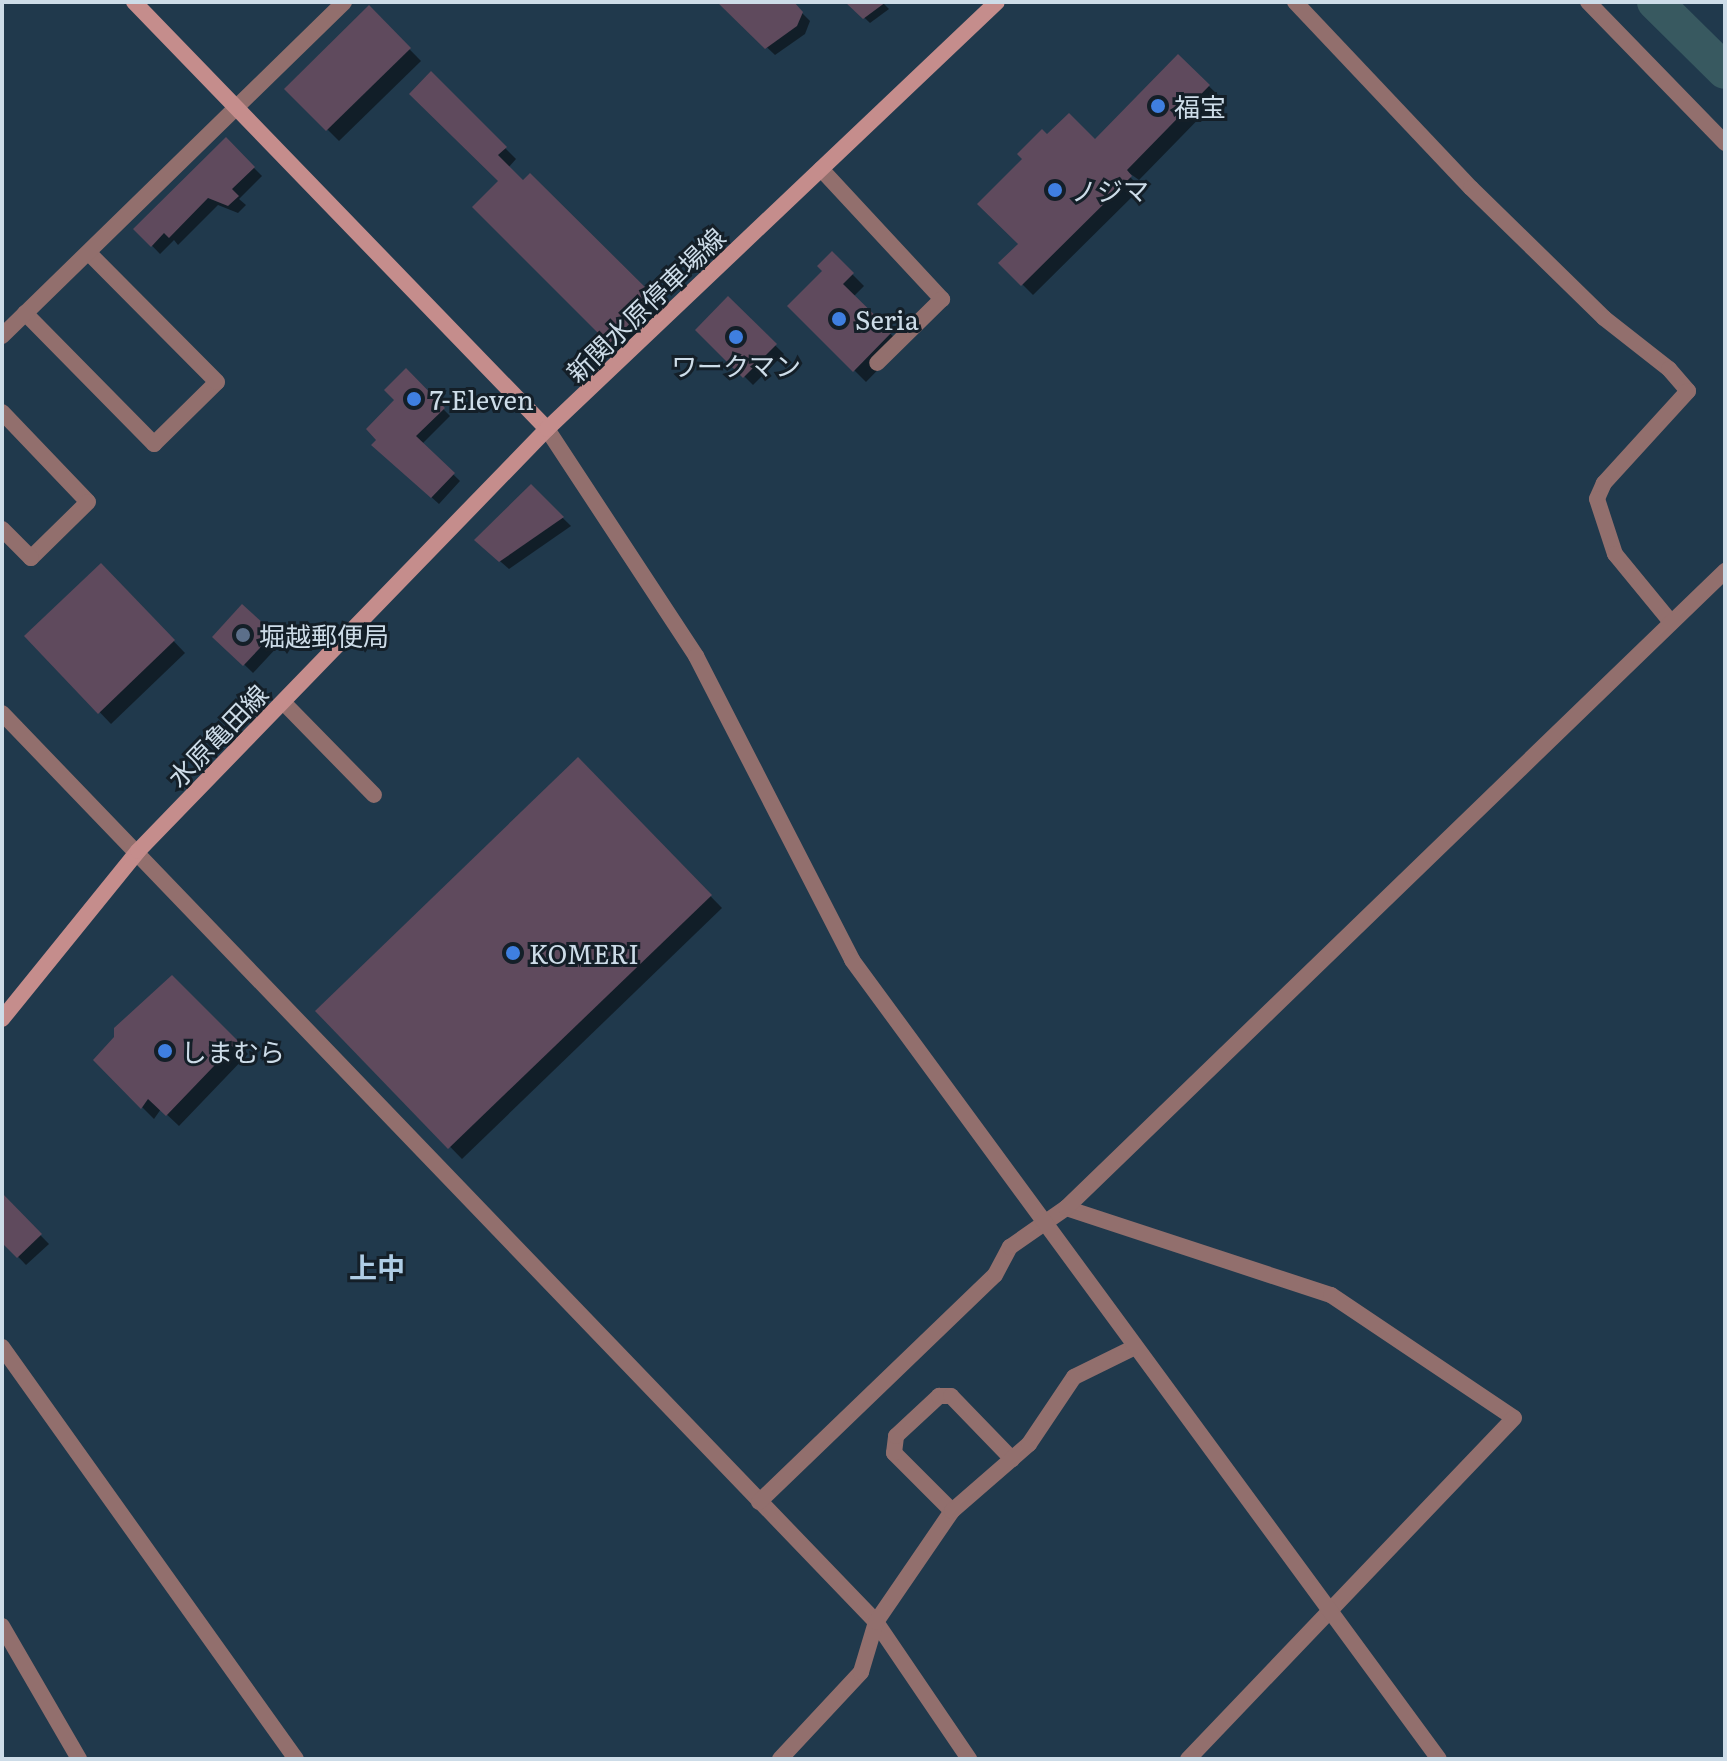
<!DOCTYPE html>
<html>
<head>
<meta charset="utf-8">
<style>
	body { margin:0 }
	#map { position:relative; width:1727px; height:1761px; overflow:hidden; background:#20394c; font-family:Literata,"Noto Sans JP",serif }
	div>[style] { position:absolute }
	.shadow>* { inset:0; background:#0007 }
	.river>* { height:36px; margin:-18px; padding:0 18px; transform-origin:18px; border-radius:18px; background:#385960 }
	.building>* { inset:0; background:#5f4a5d }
	.minor>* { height:16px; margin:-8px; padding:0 8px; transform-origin:8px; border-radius:8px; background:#926f6d }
	.tertiary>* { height:16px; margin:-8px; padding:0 8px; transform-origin:8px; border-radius:8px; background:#926f6d }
	.secondary>* { height:16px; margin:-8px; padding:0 8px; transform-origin:8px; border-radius:8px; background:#c58d8c }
	.dots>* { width:22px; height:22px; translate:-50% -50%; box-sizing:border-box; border:4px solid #141f28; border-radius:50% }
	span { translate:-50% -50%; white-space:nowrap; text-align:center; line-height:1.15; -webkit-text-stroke:6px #141f28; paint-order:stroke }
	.poi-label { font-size:26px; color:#cddce8 }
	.left { translate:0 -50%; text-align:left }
	.street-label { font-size:26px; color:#cddce8 }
	.neighbourhood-label { font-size:28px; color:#afcde5; font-weight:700 }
	.frame { position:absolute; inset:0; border:4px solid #cddce8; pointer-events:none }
</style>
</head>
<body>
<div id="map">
	<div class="shadow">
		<div style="clip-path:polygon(719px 2px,791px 2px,810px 21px,805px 34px,775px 55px)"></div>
		<div style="clip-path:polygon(848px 2px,882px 2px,889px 9px,870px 23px)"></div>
		<div style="clip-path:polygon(369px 8px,421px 61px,339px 141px,287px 89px)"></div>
		<div style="clip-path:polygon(1178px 56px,1220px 97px,1139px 180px,1118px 165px,1141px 188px,1033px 295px,1001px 263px,1020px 244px,1047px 137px,1095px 141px)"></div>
		<div style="clip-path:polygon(431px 74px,516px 159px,508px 168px,523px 183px,530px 176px,665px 311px,622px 354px,474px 207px,500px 181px)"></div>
		<div style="clip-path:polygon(226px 140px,262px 176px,239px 199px,246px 205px,238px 213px,218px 205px,178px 245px,174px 240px,160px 254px,136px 229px)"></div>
		<div style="clip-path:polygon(832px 254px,864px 286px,853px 297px,902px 345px,866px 382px,790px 306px,825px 271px)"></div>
		<div style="clip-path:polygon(728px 299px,784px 354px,753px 385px,698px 330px)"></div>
		<div style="clip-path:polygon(406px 371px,450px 416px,422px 444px,460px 481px,439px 504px,381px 452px)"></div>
		<div style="clip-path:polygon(531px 487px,571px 526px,509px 569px,485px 548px)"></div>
		<div style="clip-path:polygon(101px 565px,185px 653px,111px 724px,27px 636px)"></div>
		<div style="clip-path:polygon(242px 607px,281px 643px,253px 673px,215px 636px)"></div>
		<div style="clip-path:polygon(578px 760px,722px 908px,462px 1159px,318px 1011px)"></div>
		<div style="clip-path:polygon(172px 978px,248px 1054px,179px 1126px,161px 1109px,154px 1119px,95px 1060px)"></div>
		<div style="clip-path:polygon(2px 1196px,49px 1244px,26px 1265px,2px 1240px)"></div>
	</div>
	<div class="river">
		<div style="left:1655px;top:2px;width:98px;rotate:44.6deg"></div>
	</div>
	<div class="building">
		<div style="clip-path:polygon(717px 2px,794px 2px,803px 12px,797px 26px,765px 49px)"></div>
		<div style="clip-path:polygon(845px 2px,886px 2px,863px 19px)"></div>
		<div style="clip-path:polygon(369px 5px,411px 48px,326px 131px,284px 89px)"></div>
		<div style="clip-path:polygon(1178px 54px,1210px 85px,1127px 170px,1132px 176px,1021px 286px,998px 263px,1018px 244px,977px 204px,1022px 159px,1017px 154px,1042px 129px,1047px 134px,1069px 113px,1095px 139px)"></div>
		<div style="clip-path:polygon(431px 71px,507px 147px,498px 155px,523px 180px,530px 173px,656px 298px,609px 344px,472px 207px,498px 181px,409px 94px)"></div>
		<div style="clip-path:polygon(226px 137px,255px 167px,232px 189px,239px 196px,228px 206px,208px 198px,169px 238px,164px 233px,151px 247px,133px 229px)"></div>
		<div style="clip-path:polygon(832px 251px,854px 273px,843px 284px,892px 332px,853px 372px,787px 306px,822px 271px,817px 266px)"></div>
		<div style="clip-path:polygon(728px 296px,777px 344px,743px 378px,695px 330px)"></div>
		<div style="clip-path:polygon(406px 368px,445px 408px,416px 436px,455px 473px,431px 498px,371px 445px,376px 440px,366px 429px,394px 400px,384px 390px)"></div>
		<div style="clip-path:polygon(531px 484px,564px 517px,499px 562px,474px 540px)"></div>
		<div style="clip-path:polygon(101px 563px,175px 640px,98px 714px,24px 636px)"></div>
		<div style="clip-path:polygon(242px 604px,274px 633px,243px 666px,212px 637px)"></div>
		<div style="clip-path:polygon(578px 757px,712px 895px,448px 1149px,315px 1011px)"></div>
		<div style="clip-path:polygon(172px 975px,238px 1041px,166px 1116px,148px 1099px,141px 1109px,93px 1060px,114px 1037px,114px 1028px)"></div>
		<div style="clip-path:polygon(2px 1193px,42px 1234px,17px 1258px,2px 1243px)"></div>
	</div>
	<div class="minor">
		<div style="left:1295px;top:2px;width:256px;rotate:46.6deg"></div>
		<div style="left:1471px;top:188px;width:186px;rotate:44.3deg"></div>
		<div style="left:1604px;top:318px;width:83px;rotate:38.1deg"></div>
		<div style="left:1669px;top:369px;width:29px;rotate:49deg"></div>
		<div style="left:1688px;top:391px;width:125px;rotate:132.4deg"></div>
		<div style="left:1604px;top:483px;width:17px;rotate:114deg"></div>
		<div style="left:1597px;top:499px;width:58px;rotate:71.9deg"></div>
		<div style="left:1615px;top:554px;width:87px;rotate:50.6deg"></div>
		<div style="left:1588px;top:2px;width:197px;rotate:45.8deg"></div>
		<div style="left:821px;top:169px;width:178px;rotate:47.1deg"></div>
		<div style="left:942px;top:299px;width:91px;rotate:135.4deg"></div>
		<div style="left:25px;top:313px;width:184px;rotate:45.4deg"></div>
		<div style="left:154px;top:444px;width:88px;rotate:-44.5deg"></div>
		<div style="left:217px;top:382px;width:182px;rotate:-134.8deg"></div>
		<div style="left:2px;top:336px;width:478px;rotate:-44.3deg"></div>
		<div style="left:2px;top:412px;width:124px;rotate:46.3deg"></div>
		<div style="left:88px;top:502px;width:80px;rotate:135.5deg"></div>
		<div style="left:31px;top:558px;width:41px;rotate:-135deg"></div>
		<div style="left:283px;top:702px;width:130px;rotate:45.6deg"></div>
		<div style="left:2px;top:713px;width:1261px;rotate:46.12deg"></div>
		<div style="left:876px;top:1622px;width:166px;rotate:55.8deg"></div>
		<div style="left:1066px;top:1208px;width:279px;rotate:18.2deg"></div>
		<div style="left:1331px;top:1295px;width:220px;rotate:33.9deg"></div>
		<div style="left:1514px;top:1418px;width:472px;rotate:133.7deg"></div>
		<div style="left:2px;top:1347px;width:506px;rotate:54.49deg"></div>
		<div style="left:759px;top:1502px;width:327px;rotate:-43.9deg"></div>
		<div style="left:995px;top:1275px;width:32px;rotate:-62deg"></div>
		<div style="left:1010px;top:1247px;width:68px;rotate:-34.9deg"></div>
		<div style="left:1066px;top:1208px;width:917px;rotate:-44.03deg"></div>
		<div style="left:952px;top:1511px;width:82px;rotate:-135deg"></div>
		<div style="left:894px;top:1453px;width:17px;rotate:-83deg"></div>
		<div style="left:896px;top:1436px;width:59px;rotate:-42.9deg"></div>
		<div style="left:939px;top:1396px;width:12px"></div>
		<div style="left:951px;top:1396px;width:88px;rotate:45.9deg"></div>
		<div style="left:2px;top:1626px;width:154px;rotate:59.9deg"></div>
		<div style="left:780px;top:1759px;width:119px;rotate:-47deg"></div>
		<div style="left:861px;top:1672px;width:52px;rotate:-73.3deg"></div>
		<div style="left:876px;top:1622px;width:135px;rotate:-55.6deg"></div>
		<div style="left:952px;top:1511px;width:102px;rotate:-41deg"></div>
		<div style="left:1029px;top:1444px;width:81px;rotate:-56.1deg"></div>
		<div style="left:1074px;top:1377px;width:68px;rotate:-26.2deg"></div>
	</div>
	<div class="tertiary">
		<div style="left:547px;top:429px;width:272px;rotate:56.7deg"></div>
		<div style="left:696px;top:656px;width:342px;rotate:62.8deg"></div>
		<div style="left:852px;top:960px;width:991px;rotate:53.7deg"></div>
	</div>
	<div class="secondary">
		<div style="left:134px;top:2px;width:594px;rotate:45.95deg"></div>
		<div style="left:2px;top:1019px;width:216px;rotate:-51deg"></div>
		<div style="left:138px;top:851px;width:588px;rotate:-45.9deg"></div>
		<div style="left:547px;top:429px;width:620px;rotate:-43.5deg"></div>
	</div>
	<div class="dots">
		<div style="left:1158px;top:106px;background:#3f7fe0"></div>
		<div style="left:1055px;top:190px;background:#3f7fe0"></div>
		<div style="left:839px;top:319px;background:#3f7fe0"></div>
		<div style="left:736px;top:337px;background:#3f7fe0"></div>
		<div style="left:414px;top:399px;background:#3f7fe0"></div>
		<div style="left:243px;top:635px;background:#5c6f8a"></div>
		<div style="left:513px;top:953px;background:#3f7fe0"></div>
		<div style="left:165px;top:1051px;background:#3f7fe0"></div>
	</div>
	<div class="poi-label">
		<span class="left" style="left:1174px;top:106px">福宝</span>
		<span class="left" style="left:1071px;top:190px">ノジマ</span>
		<span class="left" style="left:855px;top:319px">Seria</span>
		<span style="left:736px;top:365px">ワークマン</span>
		<span class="left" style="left:430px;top:399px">7-Eleven</span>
		<span class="left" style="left:259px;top:635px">堀越郵便局</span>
		<span class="left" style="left:529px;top:953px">KOMERI</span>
		<span class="left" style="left:181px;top:1051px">しまむら</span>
	</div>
	<div class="street-label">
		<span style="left:645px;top:304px;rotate:-44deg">新関水原停車場線</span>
		<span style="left:217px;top:735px;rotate:-46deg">水原亀田線</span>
	</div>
	<div class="neighbourhood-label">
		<span style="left:377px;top:1266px">上中</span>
	</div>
	<div class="frame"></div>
</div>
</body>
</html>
